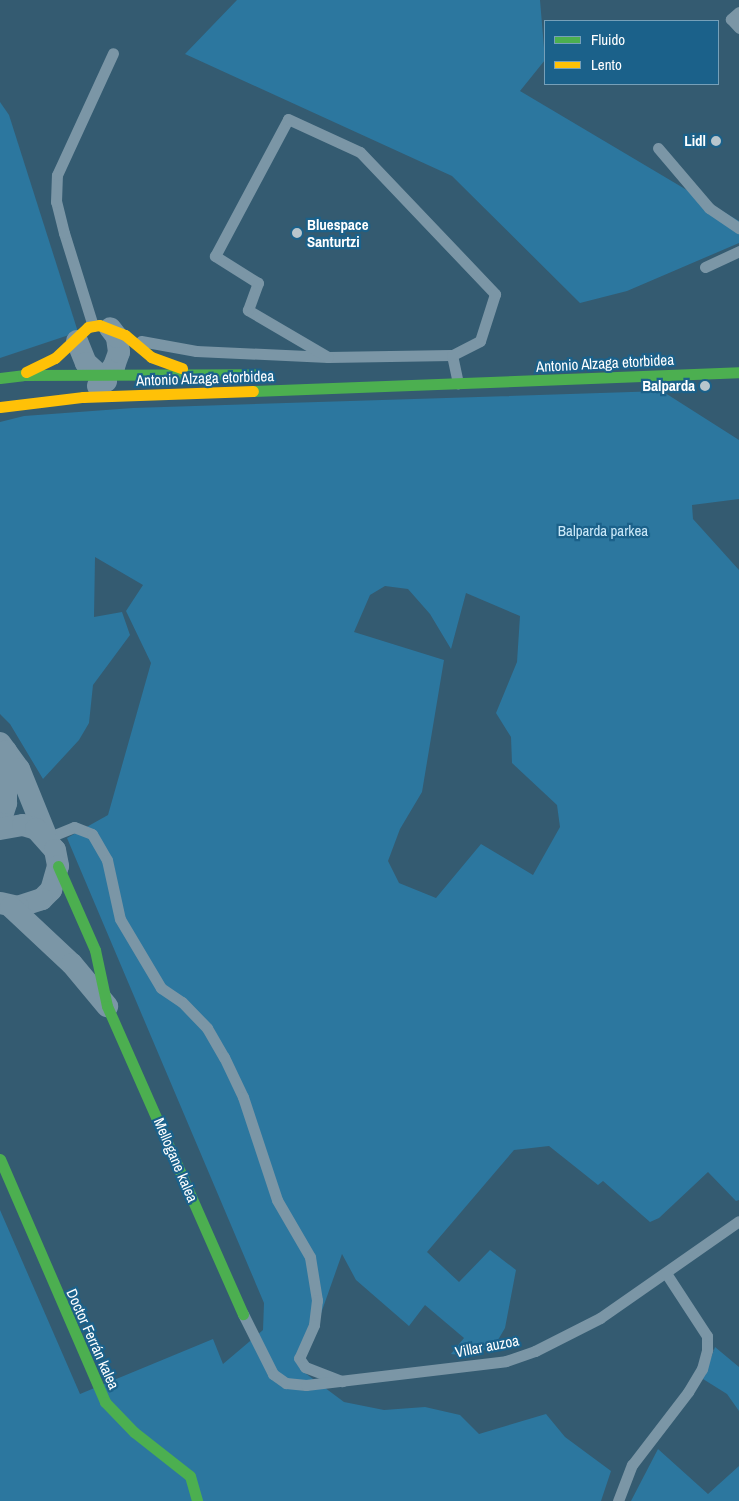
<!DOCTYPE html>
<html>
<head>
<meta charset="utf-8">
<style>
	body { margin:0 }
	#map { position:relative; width:739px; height:1501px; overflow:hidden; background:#345b71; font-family:"Archivo Narrow",sans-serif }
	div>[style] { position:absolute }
	.green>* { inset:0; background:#2c779f }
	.lane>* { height:11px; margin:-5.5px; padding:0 5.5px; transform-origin:5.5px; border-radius:5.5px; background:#7b96a6 }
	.street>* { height:22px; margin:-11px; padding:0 11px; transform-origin:11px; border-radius:11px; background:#7b96a6 }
	.fast>* { height:11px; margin:-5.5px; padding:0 5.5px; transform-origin:5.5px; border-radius:5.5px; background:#4caf50 }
	.slow>* { height:11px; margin:-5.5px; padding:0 5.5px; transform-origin:5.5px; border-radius:5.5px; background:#ffc107 }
	.dots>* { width:14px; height:14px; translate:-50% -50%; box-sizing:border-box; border:2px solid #1b618a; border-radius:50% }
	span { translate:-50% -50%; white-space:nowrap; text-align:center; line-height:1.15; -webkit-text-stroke:4.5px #1b618a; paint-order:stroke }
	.poi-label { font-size:15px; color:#fff; font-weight:700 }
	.right { translate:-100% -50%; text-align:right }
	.left { translate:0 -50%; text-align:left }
	.street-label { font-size:15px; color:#fff }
	.park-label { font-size:15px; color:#cbe9f9 }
	.legend { position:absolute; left:544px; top:20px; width:175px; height:65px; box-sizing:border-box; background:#1b618a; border:1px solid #76a0b9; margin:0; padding:6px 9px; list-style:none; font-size:15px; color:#fff }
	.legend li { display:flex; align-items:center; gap:10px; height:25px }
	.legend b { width:25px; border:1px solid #76a0b9 }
</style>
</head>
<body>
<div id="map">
	<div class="green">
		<div style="clip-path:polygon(237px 0,540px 0,545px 60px,520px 91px,739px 221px,739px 243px,627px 291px,580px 303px,452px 176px,185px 54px)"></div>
		<div style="clip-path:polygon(0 102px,9px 115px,78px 332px,0 358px)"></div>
		<div style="clip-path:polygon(evenodd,662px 391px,739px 440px,739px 499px,692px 505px,693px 519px,739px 570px,739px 1200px,736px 1201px,708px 1172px,659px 1218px,650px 1222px,603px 1181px,598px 1185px,549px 1146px,514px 1150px,427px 1252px,459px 1282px,490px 1250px,516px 1270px,505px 1328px,495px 1345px,471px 1356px,451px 1354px,464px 1338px,425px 1305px,409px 1326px,356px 1280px,342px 1254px,301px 1370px,344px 1402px,384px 1410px,425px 1407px,460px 1415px,479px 1434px,546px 1414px,565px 1437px,611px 1471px,601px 1501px,0 1501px,0 1210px,80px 1394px,213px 1339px,223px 1364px,263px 1330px,264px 1303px,67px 838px,108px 815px,151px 663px,126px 611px,143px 585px,95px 557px,94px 617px,122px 612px,130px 635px,93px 685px,89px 723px,79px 740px,43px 779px,10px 724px,0 714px,0 422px,24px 416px,133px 408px,662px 391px,385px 586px,408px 589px,430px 614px,451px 649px,466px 593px,520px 616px,517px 662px,496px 713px,511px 737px,512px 763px,557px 805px,560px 827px,533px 875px,481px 844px,436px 898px,399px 883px,388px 861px,400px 829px,422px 792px,444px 660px,354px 632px,370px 595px,385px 586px)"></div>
		<div style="clip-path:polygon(715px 1347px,739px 1367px,739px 1411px,727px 1394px,703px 1379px)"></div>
		<div style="clip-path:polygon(658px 1449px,708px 1494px,739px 1466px,739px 1501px,631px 1501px)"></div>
	</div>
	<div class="lane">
		<div style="left:739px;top:12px;width:11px;rotate:139deg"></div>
		<div style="left:731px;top:19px;width:12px;rotate:48deg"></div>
		<div style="left:658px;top:148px;width:79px;rotate:49.6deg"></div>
		<div style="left:709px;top:208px;width:36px;rotate:34deg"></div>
		<div style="left:705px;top:267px;width:38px;rotate:-25deg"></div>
		<div style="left:93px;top:326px;width:97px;rotate:-107.3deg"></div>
		<div style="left:64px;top:233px;width:32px;rotate:-104deg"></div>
		<div style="left:56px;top:202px;width:27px;rotate:-88deg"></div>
		<div style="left:57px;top:175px;width:134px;rotate:-65.3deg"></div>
		<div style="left:141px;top:341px;width:56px;rotate:10.3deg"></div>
		<div style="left:196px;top:351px;width:132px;rotate:2.6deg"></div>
		<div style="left:328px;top:357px;width:124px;rotate:-0.9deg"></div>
		<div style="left:452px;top:355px;width:29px;rotate:78deg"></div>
		<div style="left:328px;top:357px;width:93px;rotate:-149.6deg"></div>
		<div style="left:248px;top:310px;width:29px;rotate:-70deg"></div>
		<div style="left:258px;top:283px;width:51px;rotate:-147.9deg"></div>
		<div style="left:215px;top:256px;width:155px;rotate:-61.9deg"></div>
		<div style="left:288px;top:119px;width:79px;rotate:24.6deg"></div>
		<div style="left:360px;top:152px;width:196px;rotate:46.4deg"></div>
		<div style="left:495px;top:294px;width:49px;rotate:107.7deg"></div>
		<div style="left:480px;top:341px;width:31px;rotate:153deg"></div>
		<div style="left:47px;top:838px;width:29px;rotate:-22deg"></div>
		<div style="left:74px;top:827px;width:19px;rotate:21deg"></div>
		<div style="left:92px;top:834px;width:30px;rotate:60deg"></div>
		<div style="left:107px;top:860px;width:60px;rotate:77.6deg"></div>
		<div style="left:120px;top:919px;width:80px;rotate:59.3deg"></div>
		<div style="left:161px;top:988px;width:25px;rotate:34deg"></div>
		<div style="left:182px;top:1002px;width:36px;rotate:46deg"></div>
		<div style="left:207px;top:1028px;width:34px;rotate:60deg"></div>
		<div style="left:224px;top:1057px;width:44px;rotate:64.6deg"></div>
		<div style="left:243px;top:1097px;width:108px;rotate:71.7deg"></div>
		<div style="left:277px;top:1200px;width:66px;rotate:59.9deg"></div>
		<div style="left:310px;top:1257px;width:44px;rotate:80.8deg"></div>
		<div style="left:317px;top:1300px;width:25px;rotate:97deg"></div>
		<div style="left:314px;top:1325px;width:36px;rotate:114deg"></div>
		<div style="left:299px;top:1358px;width:11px;rotate:56deg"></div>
		<div style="left:305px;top:1367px;width:40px;rotate:21deg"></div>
		<div style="left:243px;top:1314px;width:67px;rotate:63.4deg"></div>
		<div style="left:273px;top:1374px;width:16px;rotate:35deg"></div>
		<div style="left:286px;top:1383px;width:20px;rotate:6deg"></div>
		<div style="left:306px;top:1385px;width:201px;rotate:-6.8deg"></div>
		<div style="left:506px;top:1361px;width:31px;rotate:-19deg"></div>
		<div style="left:535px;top:1351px;width:73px;rotate:-26.9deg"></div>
		<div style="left:600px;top:1318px;width:169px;rotate:-34.9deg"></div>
		<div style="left:618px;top:1501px;width:39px;rotate:-69deg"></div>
		<div style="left:632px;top:1465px;width:92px;rotate:-52.5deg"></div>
		<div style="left:688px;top:1392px;width:27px;rotate:-59deg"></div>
		<div style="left:702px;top:1369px;width:20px;rotate:-75deg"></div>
		<div style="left:707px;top:1350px;width:14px;rotate:-90deg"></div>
		<div style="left:707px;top:1336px;width:75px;rotate:-123.1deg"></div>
	</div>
	<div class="street">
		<div style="left:77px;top:341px;width:24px;rotate:68deg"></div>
		<div style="left:86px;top:363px;width:27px;rotate:42deg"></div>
		<div style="left:98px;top:386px;width:26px;rotate:-51deg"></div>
		<div style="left:114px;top:366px;width:15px;rotate:-70deg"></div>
		<div style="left:119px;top:352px;width:15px;rotate:-98deg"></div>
		<div style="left:117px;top:337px;width:11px;rotate:-128deg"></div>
		<div style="left:0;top:743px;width:32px;rotate:54deg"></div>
		<div style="left:19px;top:769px;width:74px;rotate:67.9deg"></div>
		<div style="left:0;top:822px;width:20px;rotate:-72deg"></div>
		<div style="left:6px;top:803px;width:52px;rotate:-90deg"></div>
		<div style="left:0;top:829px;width:23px;rotate:-10deg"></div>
		<div style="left:23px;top:825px;width:14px;rotate:17deg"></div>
		<div style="left:36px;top:829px;width:28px;rotate:48deg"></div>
		<div style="left:55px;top:850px;width:16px;rotate:79deg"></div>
		<div style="left:58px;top:866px;width:25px;rotate:106deg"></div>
		<div style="left:51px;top:890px;width:13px;rotate:135deg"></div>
		<div style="left:42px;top:899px;width:25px;rotate:162deg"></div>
		<div style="left:18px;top:907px;width:18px;rotate:-167deg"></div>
		<div style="left:11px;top:907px;width:83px;rotate:43.1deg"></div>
		<div style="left:72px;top:964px;width:55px;rotate:50.2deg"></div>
	</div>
	<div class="fast">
		<div style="left:0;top:378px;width:23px;rotate:-7deg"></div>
		<div style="left:23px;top:375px;width:232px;rotate:-0.2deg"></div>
		<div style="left:253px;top:391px;width:486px;rotate:-2.2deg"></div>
		<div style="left:58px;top:866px;width:92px;rotate:66.2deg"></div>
		<div style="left:95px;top:950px;width:57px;rotate:77.9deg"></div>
		<div style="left:107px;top:1006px;width:337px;rotate:66.2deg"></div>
		<div style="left:0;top:1159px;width:265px;rotate:66.6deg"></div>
		<div style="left:105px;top:1402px;width:42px;rotate:46deg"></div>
		<div style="left:134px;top:1432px;width:71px;rotate:38.2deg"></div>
		<div style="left:190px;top:1476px;width:26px;rotate:74deg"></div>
	</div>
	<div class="slow">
		<div style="left:26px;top:372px;width:32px;rotate:-26deg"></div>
		<div style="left:55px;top:358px;width:45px;rotate:-43.2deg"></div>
		<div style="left:88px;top:327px;width:11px;rotate:-10deg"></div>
		<div style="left:99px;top:325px;width:28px;rotate:21deg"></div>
		<div style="left:125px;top:335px;width:34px;rotate:40deg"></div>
		<div style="left:151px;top:357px;width:33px;rotate:20deg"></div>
		<div style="left:0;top:407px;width:84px;rotate:-6.9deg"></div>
		<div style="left:83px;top:397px;width:170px;rotate:-2deg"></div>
	</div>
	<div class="dots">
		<div style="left:716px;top:141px;background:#b8c6cd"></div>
		<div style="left:297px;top:233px;background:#b8c6cd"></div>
		<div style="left:705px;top:386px;background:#b8c6cd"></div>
	</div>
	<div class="poi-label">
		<span class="right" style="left:706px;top:141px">Lidl</span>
		<span class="left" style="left:307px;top:233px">Bluespace<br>Santurtzi</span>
		<span class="right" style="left:695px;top:386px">Balparda</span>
	</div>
	<div class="street-label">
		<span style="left:605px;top:363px;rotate:-3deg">Antonio Alzaga etorbidea</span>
		<span style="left:205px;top:378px;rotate:-2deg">Antonio Alzaga etorbidea</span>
		<span style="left:176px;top:1160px;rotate:67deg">Mellogane kalea</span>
		<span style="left:93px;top:1339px;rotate:66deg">Doctor Ferrán kalea</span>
		<span style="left:487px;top:1346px;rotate:-11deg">Villar auzoa</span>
	</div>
	<div class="park-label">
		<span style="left:603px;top:531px">Balparda parkea</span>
	</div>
	<ul class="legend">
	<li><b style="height:6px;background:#4caf50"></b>Fluido</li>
	<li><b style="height:6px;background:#ffc107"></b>Lento</li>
	</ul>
</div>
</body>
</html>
